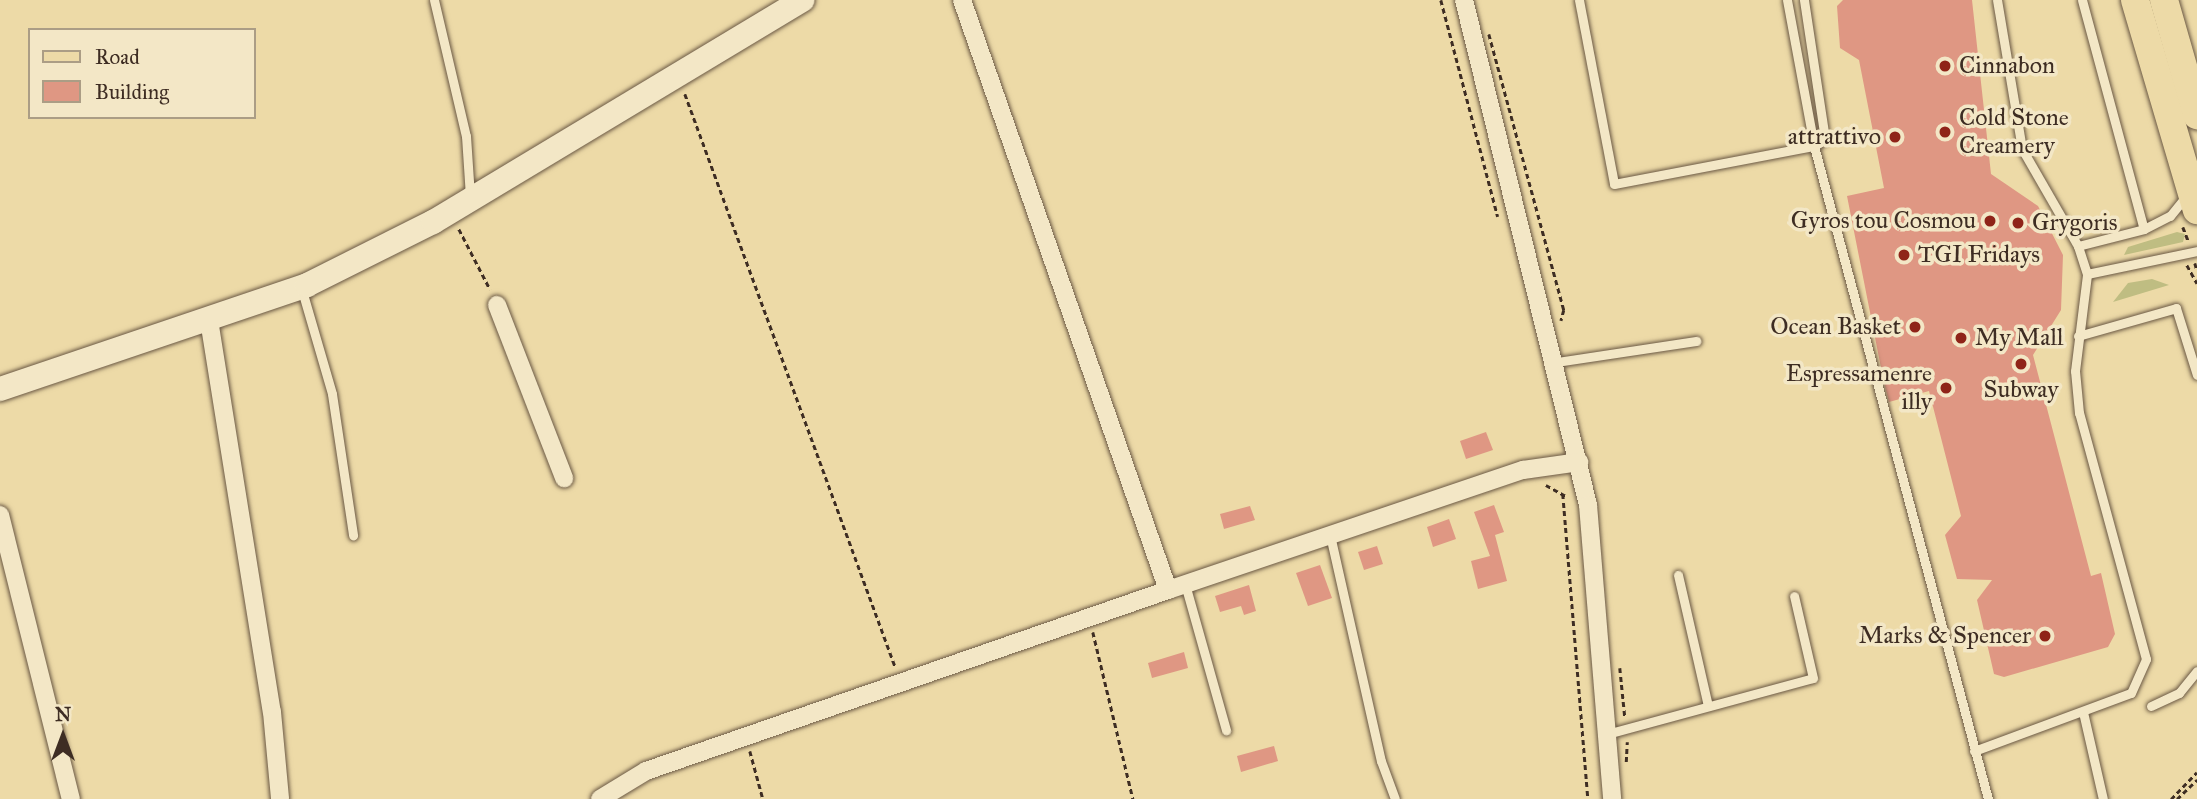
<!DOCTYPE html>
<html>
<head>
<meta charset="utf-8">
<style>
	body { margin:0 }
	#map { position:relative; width:2197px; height:799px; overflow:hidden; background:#eddaa7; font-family:"IM FELL Great Primer",serif }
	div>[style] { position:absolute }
	.green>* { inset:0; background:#bfbd82 }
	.building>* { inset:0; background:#df9783 }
	.path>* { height:2.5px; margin-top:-1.25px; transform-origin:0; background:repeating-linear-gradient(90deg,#3e2d23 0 5px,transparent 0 8.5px) }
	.roads { filter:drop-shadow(0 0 2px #6a5844) drop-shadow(0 0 2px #6a5844) }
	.service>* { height:9px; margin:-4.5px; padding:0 4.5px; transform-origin:4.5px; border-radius:4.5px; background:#f3e7c6 }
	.minor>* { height:18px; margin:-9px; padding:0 9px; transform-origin:9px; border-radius:9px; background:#f3e7c6 }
	.secondary>* { height:24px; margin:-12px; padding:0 12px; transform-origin:12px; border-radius:12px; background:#f3e7c6 }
	.primary>* { height:28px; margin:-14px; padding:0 14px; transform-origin:14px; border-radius:14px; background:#eddaa7 }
	.dots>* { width:19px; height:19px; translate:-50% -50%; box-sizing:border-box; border:4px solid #f3e7c6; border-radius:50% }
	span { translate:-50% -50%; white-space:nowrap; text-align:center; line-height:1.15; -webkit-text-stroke:7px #f3e7c6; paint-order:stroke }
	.poi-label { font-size:24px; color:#3e2d23 }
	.left { translate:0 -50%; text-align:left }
	.right { translate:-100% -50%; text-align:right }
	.legend { position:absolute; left:28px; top:28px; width:228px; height:91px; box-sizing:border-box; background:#f3e7c6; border:2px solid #ab9d85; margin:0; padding:9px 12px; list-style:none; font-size:21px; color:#3e2d23 }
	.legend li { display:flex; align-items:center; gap:14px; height:35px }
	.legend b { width:35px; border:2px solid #ab9d85 }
	.north { position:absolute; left:28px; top:701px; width:70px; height:70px; -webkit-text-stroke:5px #f3e7c6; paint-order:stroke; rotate:0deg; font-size:19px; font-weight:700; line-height:28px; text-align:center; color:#3e2d23 }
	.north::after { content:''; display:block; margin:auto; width:24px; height:32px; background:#3e2d23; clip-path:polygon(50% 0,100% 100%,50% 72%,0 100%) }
</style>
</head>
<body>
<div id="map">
	<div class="green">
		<div style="clip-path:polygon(2177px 232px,2185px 234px,2183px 242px,2124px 255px,2128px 247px)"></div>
		<div style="clip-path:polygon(2152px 279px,2169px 285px,2113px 302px,2128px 283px)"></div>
	</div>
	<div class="building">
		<div style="clip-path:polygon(1843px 0,1972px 0,1991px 174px,2038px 206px,2063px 255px,2061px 310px,2033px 355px,2091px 576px,2101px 573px,2115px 634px,2108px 647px,2004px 677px,1994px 674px,1977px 600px,1992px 580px,1957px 579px,1945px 535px,1961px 516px,1929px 391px,1889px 402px,1884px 383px,1847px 196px,1884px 188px,1859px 60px,1840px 48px,1837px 6px)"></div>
		<div style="clip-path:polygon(1486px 432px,1493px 450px,1466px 459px,1460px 441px)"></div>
		<div style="clip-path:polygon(1494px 505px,1504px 532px,1495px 535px,1507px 581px,1478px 589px,1471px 561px,1490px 556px,1474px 512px)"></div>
		<div style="clip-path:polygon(1250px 506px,1255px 520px,1224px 529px,1220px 514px)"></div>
		<div style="clip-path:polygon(1449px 519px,1456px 539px,1433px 547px,1427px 527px)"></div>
		<div style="clip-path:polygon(1377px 546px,1383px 564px,1364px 570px,1358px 552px)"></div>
		<div style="clip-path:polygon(1320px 565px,1332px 598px,1308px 606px,1296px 573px)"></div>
		<div style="clip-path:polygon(1249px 585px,1256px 611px,1244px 615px,1241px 606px,1220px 612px,1215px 596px)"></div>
		<div style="clip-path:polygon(1184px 652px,1188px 668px,1152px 678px,1148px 663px)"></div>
		<div style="clip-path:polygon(1274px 746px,1278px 761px,1241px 772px,1237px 756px)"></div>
	</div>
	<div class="path">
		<div style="left:1441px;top:0;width:224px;rotate:75.3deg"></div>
		<div style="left:1489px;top:34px;width:286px;rotate:74.8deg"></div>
		<div style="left:1564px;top:310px;width:11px;rotate:105deg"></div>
		<div style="left:685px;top:94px;width:609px;rotate:69.84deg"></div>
		<div style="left:2183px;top:227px;width:14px;rotate:69deg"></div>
		<div style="left:459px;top:229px;width:68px;rotate:62.7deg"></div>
		<div style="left:2195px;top:263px;width:7px;rotate:74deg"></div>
		<div style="left:2187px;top:265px;width:21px;rotate:61deg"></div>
		<div style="left:1546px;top:485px;width:25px;rotate:29deg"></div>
		<div style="left:1563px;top:494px;width:306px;rotate:85.3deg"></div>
		<div style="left:1093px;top:632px;width:172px;rotate:76.5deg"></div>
		<div style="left:1620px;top:668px;width:49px;rotate:84.2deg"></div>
		<div style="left:750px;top:751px;width:50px;rotate:74.8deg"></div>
		<div style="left:1626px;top:762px;width:20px;rotate:-87deg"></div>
		<div style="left:2171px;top:799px;width:37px;rotate:-46deg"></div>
		<div style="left:2177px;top:799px;width:28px;rotate:-44deg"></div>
	</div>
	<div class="roads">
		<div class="service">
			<div style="left:434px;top:0;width:140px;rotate:76.8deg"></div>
			<div style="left:466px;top:136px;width:61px;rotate:86.2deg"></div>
			<div style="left:1579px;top:0;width:187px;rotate:79.2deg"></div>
			<div style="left:1614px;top:184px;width:204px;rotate:-10.8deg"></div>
			<div style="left:1814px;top:146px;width:13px;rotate:-32deg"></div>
			<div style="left:1825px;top:139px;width:141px;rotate:-98.6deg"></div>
			<div style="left:1787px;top:0;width:148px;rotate:79.5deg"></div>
			<div style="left:1814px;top:146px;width:676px;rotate:75.08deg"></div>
			<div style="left:2082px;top:0;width:237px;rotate:74.9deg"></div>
			<div style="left:2078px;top:246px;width:68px;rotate:-14.4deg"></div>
			<div style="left:2144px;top:229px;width:29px;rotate:-27deg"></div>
			<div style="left:2170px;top:216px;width:27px;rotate:-51deg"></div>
			<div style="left:2087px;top:274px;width:112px;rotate:-11.8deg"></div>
			<div style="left:301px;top:287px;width:111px;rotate:73.8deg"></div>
			<div style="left:332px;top:394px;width:143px;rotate:81.5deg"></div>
			<div style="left:2078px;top:336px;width:102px;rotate:-15.9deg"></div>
			<div style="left:2176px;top:308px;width:70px;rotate:72.6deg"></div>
			<div style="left:1557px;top:362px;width:141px;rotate:-8.6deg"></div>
			<div style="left:1330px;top:535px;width:232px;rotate:77.3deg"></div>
			<div style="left:1381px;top:761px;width:40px;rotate:69.8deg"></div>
			<div style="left:1678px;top:575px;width:134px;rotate:77.1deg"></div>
			<div style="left:1185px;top:584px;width:152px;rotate:74.3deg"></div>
			<div style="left:2151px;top:706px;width:31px;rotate:-25deg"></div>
			<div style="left:2179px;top:693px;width:28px;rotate:-51deg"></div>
			<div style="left:2083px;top:712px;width:89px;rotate:77.1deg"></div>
			<div style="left:1607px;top:734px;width:213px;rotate:-15.2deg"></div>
			<div style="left:1813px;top:678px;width:84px;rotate:-103deg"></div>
			<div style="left:1974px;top:751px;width:167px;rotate:-20.3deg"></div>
			<div style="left:2131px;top:693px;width:37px;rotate:-66deg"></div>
			<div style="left:2146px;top:659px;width:255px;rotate:-105.2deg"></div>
			<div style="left:2079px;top:413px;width:42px;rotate:-95.4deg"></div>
			<div style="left:2075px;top:371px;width:98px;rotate:-82.9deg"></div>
			<div style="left:2087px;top:274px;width:29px;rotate:-108deg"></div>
			<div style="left:2078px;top:246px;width:112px;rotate:-120deg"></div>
			<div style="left:2022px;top:149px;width:151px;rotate:-99.5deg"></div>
		</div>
		<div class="minor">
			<div style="left:962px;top:0;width:625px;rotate:70.75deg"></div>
			<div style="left:1464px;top:0;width:520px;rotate:76.2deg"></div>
			<div style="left:1588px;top:505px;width:295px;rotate:85.3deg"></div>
			<div style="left:497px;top:305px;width:186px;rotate:68.8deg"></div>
			<div style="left:209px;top:320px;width:397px;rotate:80.9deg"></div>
			<div style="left:272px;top:712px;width:87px;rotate:84.7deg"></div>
			<div style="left:0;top:515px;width:293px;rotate:76deg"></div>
			<div style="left:600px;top:799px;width:54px;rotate:-31.3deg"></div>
			<div style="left:646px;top:771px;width:552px;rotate:-19.12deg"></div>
			<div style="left:1168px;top:590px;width:375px;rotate:-18.7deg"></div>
			<div style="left:1523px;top:470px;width:57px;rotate:-8.1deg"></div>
		</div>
		<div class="secondary">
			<div style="left:0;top:389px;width:324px;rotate:-18.7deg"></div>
			<div style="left:307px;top:285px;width:141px;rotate:-26.6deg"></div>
			<div style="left:433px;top:222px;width:431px;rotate:-31deg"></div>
		</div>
		<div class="primary">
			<div style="left:2135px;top:0;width:219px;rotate:73.6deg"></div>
			<div style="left:2164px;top:0;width:120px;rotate:74deg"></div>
		</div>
	</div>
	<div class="dots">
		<div style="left:1945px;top:66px;background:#8f2418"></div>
		<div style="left:1945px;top:132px;background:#8f2418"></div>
		<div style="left:1895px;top:137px;background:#8f2418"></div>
		<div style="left:1990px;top:221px;background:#8f2418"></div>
		<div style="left:2018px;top:223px;background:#8f2418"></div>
		<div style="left:1904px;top:255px;background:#8f2418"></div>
		<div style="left:1915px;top:327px;background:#8f2418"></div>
		<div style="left:1961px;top:338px;background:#8f2418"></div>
		<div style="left:2021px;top:364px;background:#8f2418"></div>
		<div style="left:1946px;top:388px;background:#8f2418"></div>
		<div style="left:2045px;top:636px;background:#8f2418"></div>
	</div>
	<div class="poi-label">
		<span class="left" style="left:1959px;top:66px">Cinnabon</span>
		<span class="left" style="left:1959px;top:132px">Cold Stone<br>Creamery</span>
		<span class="right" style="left:1881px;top:137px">attrattivo</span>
		<span class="right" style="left:1976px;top:221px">Gyros tou Cosmou</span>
		<span class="left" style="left:2032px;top:223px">Grygoris</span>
		<span class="left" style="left:1918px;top:255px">TGI Fridays</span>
		<span class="right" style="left:1901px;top:327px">Ocean Basket</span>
		<span class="left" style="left:1975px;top:338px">My Mall</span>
		<span class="right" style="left:1932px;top:388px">Espressamenre<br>illy</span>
		<span style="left:2021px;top:390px">Subway</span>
		<span class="right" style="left:2031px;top:636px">Marks &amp; Spencer</span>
	</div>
	<ul class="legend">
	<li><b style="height:9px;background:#eddaa7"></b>Road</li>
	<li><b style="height:19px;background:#df9783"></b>Building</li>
	</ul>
	<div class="north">N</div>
</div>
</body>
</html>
